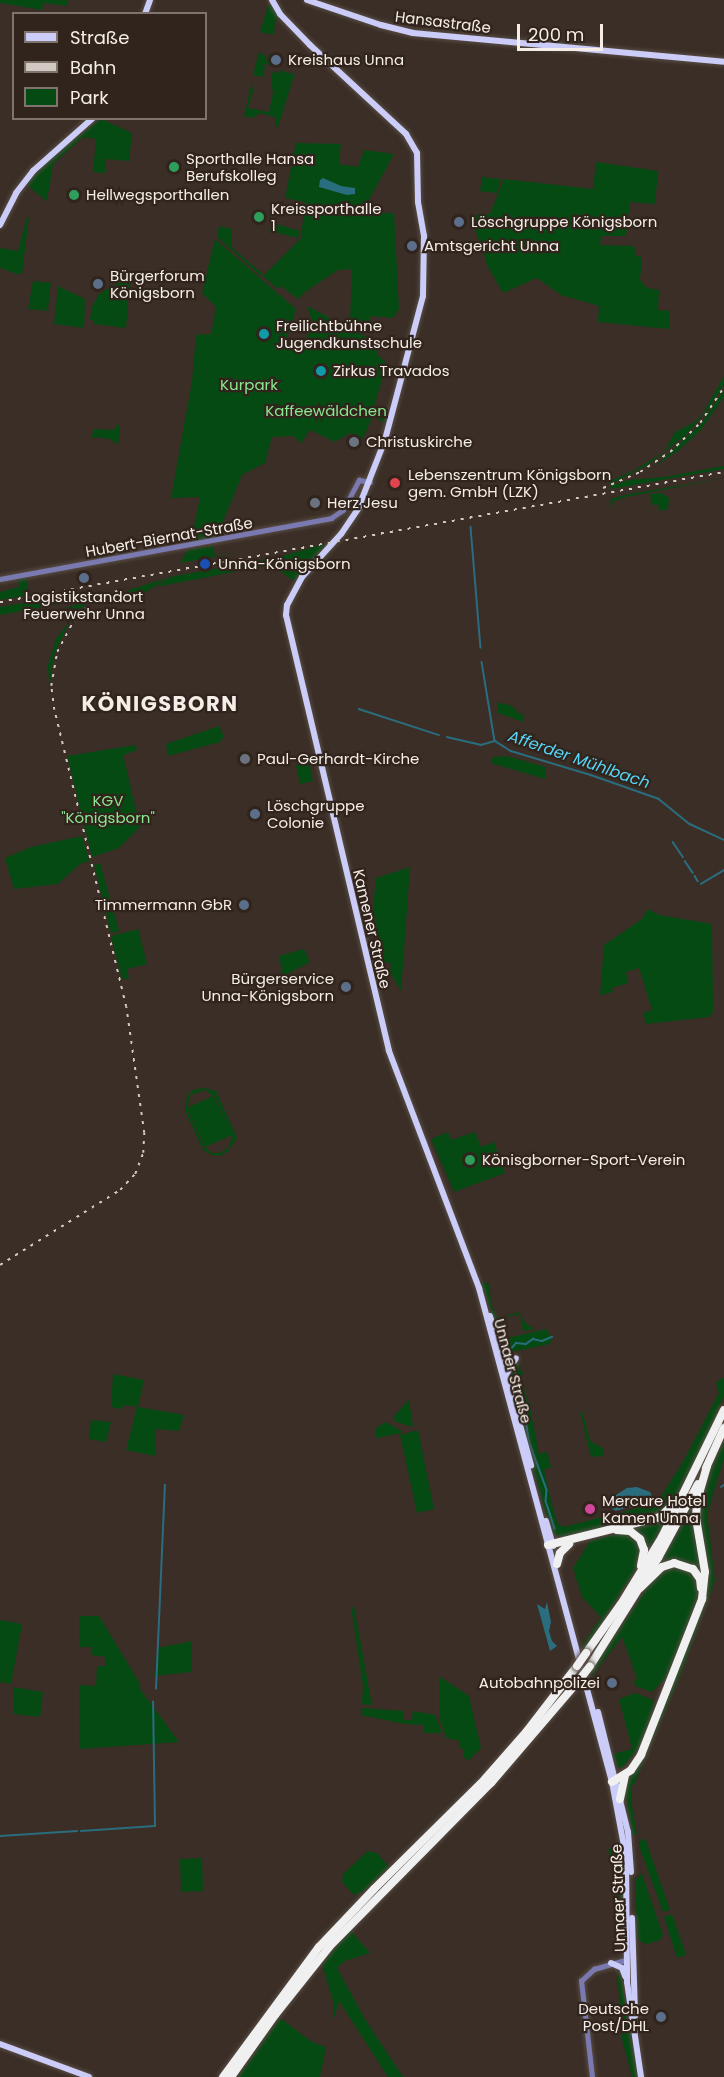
<!DOCTYPE html>
<html>
<head>
<meta charset="utf-8">
<style>
	body { margin:0 }
	#map { position:relative; width:724px; height:2077px; overflow:hidden; background:#3a2e26; font-family:Poppins,sans-serif }
	div>[style] { position:absolute }
	.green>* { inset:0; background:#064a13 }
	.water>* { inset:0; background:#2a6d7e }
	.stream>* { height:1.5px; margin:-0.75px; padding:0 0.75px; transform-origin:0.75px; border-radius:0.75px; background:#2a6d7e }
	.roads { filter:drop-shadow(0 0 2px #584d45) drop-shadow(0 0 2px #584d45) }
	.minor>* { height:4.5px; margin:-2.25px; padding:0 2.25px; transform-origin:2.25px; border-radius:2.25px; background:#7a7ab0 }
	.major>* { height:6px; margin:-3px; padding:0 3px; transform-origin:3px; border-radius:3px; background:#cbccf8 }
	.highway>* { height:8px; margin:-4px; padding:0 4px; transform-origin:4px; border-radius:4px; background:#f0f0f0 }
	.rail>* { height:1.5px; margin-top:-0.75px; transform-origin:0; background:repeating-linear-gradient(90deg,#d2c9c3 0 3px,transparent 0 9px) }
	.bridges { filter:drop-shadow(0 0 2px #584d45) drop-shadow(0 0 2px #584d45) }
	.highway-bridge>* { height:8px; margin:-4px; padding:0 4px; transform-origin:4px; border-radius:4px; background:#f0f0f0 }
	.dots>* { width:16px; height:16px; translate:-50% -50%; box-sizing:border-box; border:3px solid #30241c; border-radius:50% }
	span { translate:-50% -50%; white-space:nowrap; text-align:center; line-height:1.15; -webkit-text-stroke:4.5px #30241c; paint-order:stroke }
	.street-label { font-size:15px; color:#f5ede7 }
	.poi-label { font-size:15px; color:#f5ede7 }
	.left { translate:0 -50%; text-align:left }
	.right { translate:-100% -50%; text-align:right }
	.park-label { font-size:15px; color:#8be890 }
	.water-label { font-size:16px; color:#56d6f7; font-style:italic }
	.district-label { font-size:21px; color:#f5ede7; font-weight:700; letter-spacing:1.5px }
	.legend { position:absolute; left:12px; top:12px; width:195px; height:108px; box-sizing:border-box; background:#30241c; border:2px solid #7f746d; margin:0; padding:8px 10px; list-style:none; font-size:18px; color:#f5ede7 }
	.legend li { display:flex; align-items:center; gap:12px; height:30px }
	.legend b { width:30px; border:2px solid #7f746d }
	.scale { position:absolute; left:517px; top:24px; width:86px; height:27px; box-sizing:border-box; border:3px solid #f5ede7; border-top:0; padding-left:8px; font-size:18px; line-height:21px; white-space:nowrap; color:#f5ede7; -webkit-text-stroke:4px #30241c; paint-order:stroke }
</style>
</head>
<body>
<div id="map">
	<div class="green">
		<div style="clip-path:polygon(0 0,68px 0,68px 6px,43px 3px,42px 10px,0 3px)"></div>
		<div style="clip-path:polygon(269px 3px,280px 17px,275px 20px,274px 35px,260px 32px)"></div>
		<div style="clip-path:polygon(259px 52px,266px 57px,267px 63px,267px 55px,271px 55px,269px 65px,262px 64px,265px 67px,263px 77px,253px 75px)"></div>
		<div style="clip-path:polygon(280px 70px,292px 74px,295px 72px,278px 127px,275px 127px,275px 117px,260px 113px,253px 118px,244px 116px,252px 82px,253px 91px,248px 108px,269px 112px,273px 93px,271px 81px,273px 71px,279px 73px)"></div>
		<div style="clip-path:polygon(101px 119px,132px 133px,129px 161px,106px 159px,105px 173px,93px 172px,96px 139px,83px 137px,53px 164px,47px 201px,29px 187px,28px 182px,58px 151px)"></div>
		<div style="clip-path:polygon(296px 143px,341px 144px,339px 164px,358px 167px,364px 150px,394px 154px,369px 200px,369px 213px,394px 213px,399px 309px,393px 318px,371px 316px,366px 330px,350px 322px,352px 269px,338px 270px,305px 292px,298px 299px,281px 286px,278px 289px,263px 276px,301px 238px,305px 202px,285px 198px)"></div>
		<div style="clip-path:polygon(596px 162px,658px 171px,655px 204px,630px 202px,626px 236px,601px 236px,600px 245px,634px 246px,636px 256px,642px 257px,640px 280px,647px 288px,659px 290px,658px 310px,670px 311px,669px 329px,598px 322px,599px 306px,561px 295px,537px 278px,503px 293px,488px 267px,473px 223px,474px 215px,490px 214px,504px 179px,593px 189px)"></div>
		<div style="clip-path:polygon(482px 177px,501px 179px,497px 193px,480px 191px)"></div>
		<div style="clip-path:polygon(27px 217px,29px 217px,22px 274px,17px 274px,0 268px,0 248px,18px 251px)"></div>
		<div style="clip-path:polygon(272px 223px,300px 231px,298px 238px,270px 231px)"></div>
		<div style="clip-path:polygon(219px 226px,232px 229px,231px 247px,263px 274px,261px 276px,217px 237px)"></div>
		<div style="clip-path:polygon(215px 239px,296px 309px,286px 340px,304px 346px,312px 320px,307px 306px,379px 344px,377px 354px,386px 363px,385px 371px,373px 409px,386px 418px,386px 424px,373px 416px,362px 440px,350px 433px,335px 442px,310px 430px,301px 443px,293px 436px,272px 437px,265px 463px,242px 475px,222px 524px,222px 538px,191px 542px,200px 497px,171px 498px,192px 381px,196px 335px,211px 334px,216px 307px,202px 293px)"></div>
		<div style="clip-path:polygon(130px 280px,126px 328px,93px 324px,93px 320px,90px 320px,92px 307px,98px 295px,113px 285px,114px 288px,117px 283px)"></div>
		<div style="clip-path:polygon(33px 281px,51px 283px,48px 308px,34px 307px,49px 309px,48px 311px,28px 309px)"></div>
		<div style="clip-path:polygon(58px 286px,85px 299px,84px 328px,54px 324px)"></div>
		<div style="clip-path:polygon(724px 376px,724px 384px,710px 407px,686px 435px,646px 466px,610px 484px,610px 481px,635px 470px,665px 451px,675px 432px,693px 423px,702px 415px)"></div>
		<div style="clip-path:polygon(724px 390px,724px 397px,700px 431px,679px 450px,654px 467px,701px 424px)"></div>
		<div style="clip-path:polygon(116px 425px,120px 426px,118px 445px,110px 439px,95px 437px,91px 439px,94px 429px,114px 430px)"></div>
		<div style="clip-path:polygon(724px 466px,724px 469px,611px 489px,610px 486px,629px 480px,664px 477px)"></div>
		<div style="clip-path:polygon(724px 478px,626px 497px,614px 501px,610px 508px,611px 499px,629px 494px)"></div>
		<div style="clip-path:polygon(662px 493px,669px 498px,668px 509px,659px 511px,658px 504px,652px 505px,650px 494px)"></div>
		<div style="clip-path:polygon(326px 544px,294px 581px,271px 565px,156px 587px,170px 577px,282px 556px)"></div>
		<div style="clip-path:polygon(213px 546px,215px 556px,236px 553px,180px 563px,188px 550px)"></div>
		<div style="clip-path:polygon(26px 576px,29px 595px,0 600px,0 592px,19px 587px,18px 578px)"></div>
		<div style="clip-path:polygon(167px 578px,134px 600px,128px 590px,103px 598px)"></div>
		<div style="clip-path:polygon(88px 592px,85px 599px,0 615px,0 607px)"></div>
		<div style="clip-path:polygon(88px 601px,68px 625px,54px 655px,50px 682px,50px 708px,48px 665px,56px 639px,79px 609px,65px 608px)"></div>
		<div style="clip-path:polygon(497px 702px,512px 706px,518px 713px,524px 715px,523px 722px,498px 713px)"></div>
		<div style="clip-path:polygon(219px 726px,224px 737px,220px 742px,168px 756px,166px 744px)"></div>
		<div style="clip-path:polygon(135px 745px,137px 750px,123px 755px,140px 827px,119px 848px,92px 857px,67px 756px)"></div>
		<div style="clip-path:polygon(507px 756px,546px 767px,545px 779px,491px 763px,493px 757px)"></div>
		<div style="clip-path:polygon(309px 762px,313px 781px,300px 784px,296px 765px)"></div>
		<div style="clip-path:polygon(82px 836px,89px 861px,80px 864px,58px 884px,14px 889px,5px 858px,31px 847px)"></div>
		<div style="clip-path:polygon(100px 863px,119px 931px,111px 933px,94px 865px)"></div>
		<div style="clip-path:polygon(410px 867px,401px 991px,390px 972px,391px 963px,383px 962px,373px 908px,376px 878px)"></div>
		<div style="clip-path:polygon(648px 909px,659px 915px,712px 924px,713px 1012px,709px 1017px,646px 1024px,643px 1013px,652px 1010px,639px 968px,626px 972px,628px 983px,612px 988px,613px 992px,600px 995px,604px 945px,642px 919px)"></div>
		<div style="clip-path:polygon(138px 929px,147px 964px,127px 969px,129px 979px,122px 979px,111px 936px)"></div>
		<div style="clip-path:polygon(304px 949px,310px 962px,283px 976px,279px 956px)"></div>
		<div style="clip-path:polygon(evenodd,203px 1088px,216px 1091px,237px 1138px,228px 1151px,220px 1156px,212px 1155px,203px 1150px,185px 1111px,187px 1096px,193px 1090px,203px 1088px,205px 1090px,215px 1097px,232px 1135px,213px 1096px,187px 1108px,205px 1147px,232px 1135px,229px 1147px,220px 1153px,212px 1153px,204px 1147px,187px 1110px,190px 1095px,205px 1090px)"></div>
		<div style="clip-path:polygon(448px 1132px,451px 1140px,475px 1132px,481px 1147px,494px 1142px,505px 1173px,454px 1192px,431px 1139px)"></div>
		<div style="clip-path:polygon(480px 1279px,485px 1284px,489px 1283px,491px 1303px,496px 1316px,500px 1318px,519px 1312px,526px 1324px,535px 1329px,523px 1331px,520px 1314px,502px 1318px,500px 1320px,504px 1339px,546px 1329px,552px 1338px,550px 1344px,506px 1353px)"></div>
		<div style="clip-path:polygon(514px 1363px,519px 1364px,520px 1370px,524px 1372px,521px 1376px,528px 1403px,533px 1404px,530px 1406px,539px 1454px,547px 1452px,551px 1467px,544px 1470px,553px 1509px,558px 1524px,564px 1527px,657px 1503px,684px 1460px,719px 1393px,716px 1383px,724px 1377px,724px 1396px,696px 1460px,671px 1506px,660px 1514px,563px 1538px,551px 1532px,522px 1429px,516px 1389px,511px 1374px)"></div>
		<div style="clip-path:polygon(113px 1374px,144px 1380px,138px 1407px,184px 1415px,179px 1431px,156px 1429px,155px 1456px,126px 1450px,137px 1407px,125px 1405px,121px 1409px,111px 1407px)"></div>
		<div style="clip-path:polygon(409px 1400px,413px 1426px,409px 1426px,396px 1422px,393px 1417px)"></div>
		<div style="clip-path:polygon(582px 1411px,590px 1441px,604px 1449px,603px 1456px,593px 1457px,590px 1454px,580px 1412px)"></div>
		<div style="clip-path:polygon(91px 1420px,111px 1422px,106px 1442px,89px 1439px)"></div>
		<div style="clip-path:polygon(386px 1422px,401px 1431px,402px 1433px,376px 1438px,376px 1428px)"></div>
		<div style="clip-path:polygon(418px 1430px,434px 1509px,417px 1513px,400px 1435px)"></div>
		<div style="clip-path:polygon(724px 1440px,724px 1458px,707px 1514px,715px 1580px,682px 1671px,633px 1787px,632px 1784px,632px 1807px,637px 1834px,633px 1836px,624px 1789px,703px 1600px,699px 1502px,703px 1486px)"></div>
		<div style="clip-path:polygon(695px 1501px,704px 1580px,690px 1566px,658px 1567px)"></div>
		<div style="clip-path:polygon(670px 1513px,646px 1557px,645px 1550px,625px 1528px)"></div>
		<div style="clip-path:polygon(623px 1532px,633px 1535px,640px 1543px,642px 1554px,639px 1565px,583px 1651px,582px 1646px,601px 1617px,582px 1597px,573px 1568px,590px 1541px)"></div>
		<div style="clip-path:polygon(671px 1567px,688px 1569px,696px 1576px,699px 1584px,695px 1608px,669px 1674px,652px 1692px,635px 1686px,634px 1681px,637px 1678px,622px 1637px,591px 1677px,590px 1673px,649px 1585px,660px 1573px)"></div>
		<div style="clip-path:polygon(351px 1607px,354px 1607px,372px 1705px,362px 1704px,363px 1686px)"></div>
		<div style="clip-path:polygon(79px 1616px,99px 1616px,140px 1684px,140px 1689px,179px 1742px,79px 1749px,79px 1685px,96px 1686px,97px 1666px,105px 1666px,106px 1657px,91px 1655px,91px 1647px,79px 1647px)"></div>
		<div style="clip-path:polygon(0 1620px,22px 1624px,11px 1684px,0 1682px)"></div>
		<div style="clip-path:polygon(192px 1641px,191px 1672px,154px 1676px,158px 1648px)"></div>
		<div style="clip-path:polygon(439px 1676px,469px 1696px,481px 1748px,468px 1761px,464px 1757px,464px 1749px,459px 1748px,460px 1741px,446px 1738px,439px 1717px)"></div>
		<div style="clip-path:polygon(13px 1687px,43px 1692px,40px 1717px,14px 1714px)"></div>
		<div style="clip-path:polygon(635px 1693px,653px 1700px,654px 1706px,640px 1747px,622px 1768px,617px 1767px,613px 1754px,632px 1749px,619px 1699px)"></div>
		<div style="clip-path:polygon(362px 1708px,403px 1711px,404px 1720px,412px 1720px,413px 1711px,435px 1715px,442px 1733px,423px 1733px,423px 1725px,405px 1724px,361px 1715px)"></div>
		<div style="clip-path:polygon(645px 1838px,670px 1910px,663px 1912px,639px 1846px,639px 1842px)"></div>
		<div style="clip-path:polygon(608px 1849px,613px 1849px,617px 1857px,623px 1879px,622px 1922px,618px 1943px,620px 1913px,617px 1877px)"></div>
		<div style="clip-path:polygon(368px 1851px,377px 1853px,389px 1867px,364px 1891px,354px 1895px,342px 1882px,343px 1874px)"></div>
		<div style="clip-path:polygon(202px 1858px,203px 1891px,181px 1892px,180px 1859px)"></div>
		<div style="clip-path:polygon(639px 1874px,642px 1874px,663px 1935px,660px 1940px,647px 1944px,641px 1942px,637px 1936px,635px 1877px,639px 1878px)"></div>
		<div style="clip-path:polygon(672px 1914px,686px 1955px,677px 1958px,664px 1917px)"></div>
		<div style="clip-path:polygon(350px 1930px,370px 1953px,345px 1961px,337px 1968px,365px 2019px,403px 2077px,388px 2077px,339px 2001px,333px 2022px,333px 2001px,322px 1964px)"></div>
		<div style="clip-path:polygon(617px 1969px,621px 1976px,638px 2077px,632px 2077px,622px 2039px)"></div>
		<div style="clip-path:polygon(280px 2018px,312px 2042px,326px 2047px,320px 2077px,238px 2077px)"></div>
	</div>
	<div class="water">
		<div style="clip-path:polygon(323px 178px,341px 186px,355px 188px,355px 194px,347px 195px,319px 187px,320px 180px)"></div>
		<div style="clip-path:polygon(637px 1487px,650px 1492px,654px 1501px,615px 1511px,612px 1508px,616px 1495px,627px 1488px)"></div>
		<div style="clip-path:polygon(547px 1602px,551px 1622px,549px 1631px,552px 1641px,557px 1646px,550px 1651px,537px 1604px,545px 1609px)"></div>
	</div>
	<div class="stream">
		<div style="left:471px;top:527px;width:121px;rotate:85.3deg"></div>
		<div style="left:482px;top:662px;width:80px;rotate:80.7deg"></div>
		<div style="left:495px;top:741px;width:19px;rotate:32deg"></div>
		<div style="left:511px;top:751px;width:84px;rotate:16.7deg"></div>
		<div style="left:591px;top:775px;width:72px;rotate:19.4deg"></div>
		<div style="left:659px;top:799px;width:40px;rotate:39deg"></div>
		<div style="left:690px;top:824px;width:38px;rotate:25deg"></div>
		<div style="left:359px;top:709px;width:84px;rotate:18deg"></div>
		<div style="left:447px;top:737px;width:35px;rotate:13deg"></div>
		<div style="left:481px;top:745px;width:15px;rotate:-16deg"></div>
		<div style="left:673px;top:842px;width:18px;rotate:56deg"></div>
		<div style="left:685px;top:861px;width:14px;rotate:56deg"></div>
		<div style="left:695px;top:876px;width:6px;rotate:59deg"></div>
		<div style="left:701px;top:884px;width:27px;rotate:-31deg"></div>
		<div style="left:510px;top:1350px;width:9px;rotate:-49deg"></div>
		<div style="left:516px;top:1343px;width:10px;rotate:6deg"></div>
		<div style="left:526px;top:1344px;width:9px;rotate:-36deg"></div>
		<div style="left:533px;top:1339px;width:9px;rotate:13deg"></div>
		<div style="left:542px;top:1341px;width:11px;rotate:-22deg"></div>
		<div style="left:514px;top:1367px;width:21px;rotate:71deg"></div>
		<div style="left:521px;top:1387px;width:13px;rotate:94deg"></div>
		<div style="left:520px;top:1400px;width:8px;rotate:50deg"></div>
		<div style="left:526px;top:1418px;width:10px;rotate:-84deg"></div>
		<div style="left:526px;top:1419px;width:22px;rotate:82deg"></div>
		<div style="left:529px;top:1441px;width:52px;rotate:69.8deg"></div>
		<div style="left:547px;top:1490px;width:11px;rotate:95deg"></div>
		<div style="left:546px;top:1501px;width:29px;rotate:72deg"></div>
		<div style="left:721px;top:1487px;width:4px;rotate:-34deg"></div>
		<div style="left:156px;top:1689px;width:204px;rotate:-87.5deg"></div>
		<div style="left:81px;top:1831px;width:74px;rotate:-3.9deg"></div>
		<div style="left:155px;top:1826px;width:124px;rotate:-90.9deg"></div>
		<div style="left:0;top:1836px;width:77px;rotate:-3.7deg"></div>
	</div>
	<div class="roads">
		<div class="minor">
			<div style="left:0;top:579px;width:337px;rotate:-10.4deg"></div>
			<div style="left:331px;top:518px;width:14px;rotate:-34deg"></div>
			<div style="left:343px;top:510px;width:34px;rotate:-62deg"></div>
			<div style="left:359px;top:480px;width:11px;rotate:10deg"></div>
			<div style="left:592px;top:2077px;width:97px;rotate:-96.5deg"></div>
			<div style="left:581px;top:1981px;width:18px;rotate:-43deg"></div>
			<div style="left:594px;top:1969px;width:33px;rotate:-16deg"></div>
		</div>
		<div class="major">
			<div style="left:272px;top:0;width:16px;rotate:60deg"></div>
			<div style="left:280px;top:14px;width:43px;rotate:45.9deg"></div>
			<div style="left:310px;top:45px;width:131px;rotate:42.8deg"></div>
			<div style="left:406px;top:134px;width:22px;rotate:60deg"></div>
			<div style="left:417px;top:153px;width:49px;rotate:88.8deg"></div>
			<div style="left:418px;top:202px;width:35px;rotate:80deg"></div>
			<div style="left:424px;top:236px;width:60px;rotate:91deg"></div>
			<div style="left:423px;top:296px;width:149px;rotate:104.8deg"></div>
			<div style="left:385px;top:440px;width:74px;rotate:111.4deg"></div>
			<div style="left:358px;top:509px;width:30px;rotate:124deg"></div>
			<div style="left:341px;top:534px;width:58px;rotate:132.2deg"></div>
			<div style="left:302px;top:577px;width:32px;rotate:118deg"></div>
			<div style="left:287px;top:605px;width:10px;rotate:96deg"></div>
			<div style="left:286px;top:615px;width:448px;rotate:76.7deg"></div>
			<div style="left:389px;top:1051px;width:254px;rotate:69.2deg"></div>
			<div style="left:479px;top:1288px;width:512px;rotate:74.93deg"></div>
			<div style="left:612px;top:1782px;width:76px;rotate:79.4deg"></div>
			<div style="left:626px;top:1857px;width:125px;rotate:89.5deg"></div>
			<div style="left:627px;top:1982px;width:96px;rotate:81.6deg"></div>
			<div style="left:307px;top:0;width:78px;rotate:18.7deg"></div>
			<div style="left:381px;top:25px;width:33px;rotate:14deg"></div>
			<div style="left:413px;top:33px;width:312px;rotate:5.3deg"></div>
			<div style="left:145px;top:14px;width:15px;rotate:-70deg"></div>
			<div style="left:0;top:225px;width:36px;rotate:-63deg"></div>
			<div style="left:16px;top:193px;width:28px;rotate:-52deg"></div>
			<div style="left:33px;top:171px;width:80px;rotate:-41.5deg"></div>
			<div style="left:490px;top:1316px;width:155px;rotate:74.6deg"></div>
			<div style="left:507px;top:1373px;width:17px;rotate:-59deg"></div>
			<div style="left:546px;top:1521px;width:26px;rotate:74deg"></div>
			<div style="left:598px;top:1712px;width:124px;rotate:76deg"></div>
			<div style="left:628px;top:1832px;width:40px;rotate:85.7deg"></div>
			<div style="left:632px;top:1918px;width:98px;rotate:88.2deg"></div>
			<div style="left:611px;top:1963px;width:12px;rotate:24deg"></div>
			<div style="left:622px;top:1968px;width:9px;rotate:69deg"></div>
			<div style="left:0;top:2044px;width:95px;rotate:20.3deg"></div>
		</div>
		<div class="highway">
			<div style="left:706px;top:1468px;width:44px;rotate:-65.8deg"></div>
			<div style="left:617px;top:1530px;width:13px;rotate:4deg"></div>
			<div style="left:630px;top:1531px;width:13px;rotate:39deg"></div>
			<div style="left:640px;top:1539px;width:12px;rotate:70deg"></div>
			<div style="left:644px;top:1550px;width:16px;rotate:101deg"></div>
			<div style="left:548px;top:1545px;width:115px;rotate:-14deg"></div>
			<div style="left:660px;top:1517px;width:25px;rotate:-43deg"></div>
			<div style="left:557px;top:1564px;width:11px;rotate:-75deg"></div>
			<div style="left:560px;top:1553px;width:13px;rotate:-45deg"></div>
			<div style="left:640px;top:1588px;width:30px;rotate:-44deg"></div>
			<div style="left:662px;top:1567px;width:13px;rotate:-18deg"></div>
			<div style="left:674px;top:1563px;width:20px;rotate:18deg"></div>
			<div style="left:693px;top:1569px;width:12px;rotate:55deg"></div>
			<div style="left:700px;top:1579px;width:9px;rotate:84deg"></div>
			<div style="left:586px;top:1653px;width:60px;rotate:-54.5deg"></div>
			<div style="left:621px;top:1604px;width:79px;rotate:-58.5deg"></div>
			<div style="left:662px;top:1537px;width:141px;rotate:-64deg"></div>
			<div style="left:590px;top:1666px;width:128px;rotate:-57.8deg"></div>
			<div style="left:658px;top:1558px;width:84px;rotate:-61.6deg"></div>
			<div style="left:612px;top:1782px;width:22px;rotate:-32deg"></div>
			<div style="left:631px;top:1770px;width:18px;rotate:-56deg"></div>
			<div style="left:641px;top:1755px;width:168px;rotate:-68.6deg"></div>
			<div style="left:702px;top:1599px;width:27px;rotate:-84deg"></div>
			<div style="left:705px;top:1572px;width:55px;rotate:-99.5deg"></div>
			<div style="left:696px;top:1518px;width:17px;rotate:-87deg"></div>
			<div style="left:697px;top:1501px;width:36px;rotate:-74deg"></div>
			<div style="left:620px;top:1799px;width:24px;rotate:-78deg"></div>
			<div style="left:223px;top:2077px;width:162px;rotate:-53.6deg"></div>
			<div style="left:319px;top:1947px;width:80px;rotate:-46.5deg"></div>
			<div style="left:374px;top:1889px;width:156px;rotate:-44.7deg"></div>
			<div style="left:485px;top:1779px;width:64px;rotate:-48.8deg"></div>
			<div style="left:527px;top:1731px;width:82px;rotate:-52.4deg"></div>
			<div style="left:231px;top:2077px;width:76px;rotate:-54.6deg"></div>
			<div style="left:275px;top:2015px;width:87px;rotate:-51.5deg"></div>
			<div style="left:329px;top:1947px;width:231px;rotate:-45.4deg"></div>
			<div style="left:491px;top:1783px;width:137px;rotate:-49.4deg"></div>
		</div>
	</div>
	<div class="rail">
		<div style="left:603px;top:488px;width:40px;rotate:-23.4deg"></div>
		<div style="left:640px;top:472px;width:36px;rotate:-34deg"></div>
		<div style="left:670px;top:452px;width:42px;rotate:-44deg"></div>
		<div style="left:700px;top:423px;width:43px;rotate:-56.3deg"></div>
		<div style="left:0;top:602px;width:736px;rotate:-10.18deg"></div>
		<div style="left:0;top:1265px;width:142px;rotate:-32deg"></div>
		<div style="left:120px;top:1190px;width:22px;rotate:-47deg"></div>
		<div style="left:135px;top:1174px;width:22px;rotate:-69deg"></div>
		<div style="left:143px;top:1153px;width:20px;rotate:-87deg"></div>
		<div style="left:144px;top:1133px;width:127px;rotate:-98.1deg"></div>
		<div style="left:126px;top:1007px;width:306px;rotate:-103.6deg"></div>
		<div style="left:54px;top:710px;width:24px;rotate:-97deg"></div>
		<div style="left:51px;top:686px;width:35px;rotate:-80deg"></div>
		<div style="left:57px;top:652px;width:34px;rotate:-62deg"></div>
		<div style="left:73px;top:622px;width:25px;rotate:-48deg"></div>
		<div style="left:90px;top:603px;width:30px;rotate:-24deg"></div>
	</div>
	<div class="bridges">
		<div class="highway-bridge">
			<div style="left:577px;top:1666px;width:16px;rotate:-55deg"></div>
			<div style="left:580px;top:1679px;width:16px;rotate:-52deg"></div>
		</div>
	</div>
	<div class="dots">
		<div style="left:276px;top:60px;background:#5c6f8a"></div>
		<div style="left:174px;top:167px;background:#2e9e5b"></div>
		<div style="left:74px;top:195px;background:#2e9e5b"></div>
		<div style="left:259px;top:217px;background:#2e9e5b"></div>
		<div style="left:459px;top:222px;background:#5c6f8a"></div>
		<div style="left:412px;top:246px;background:#5c6f8a"></div>
		<div style="left:98px;top:284px;background:#5c6f8a"></div>
		<div style="left:264px;top:334px;background:#0f9aa8"></div>
		<div style="left:321px;top:371px;background:#0f9aa8"></div>
		<div style="left:354px;top:442px;background:#6b7280"></div>
		<div style="left:395px;top:483px;background:#e0444e"></div>
		<div style="left:315px;top:503px;background:#6b7280"></div>
		<div style="left:205px;top:564px;background:#1a4fb4"></div>
		<div style="left:84px;top:578px;background:#5c6f8a"></div>
		<div style="left:245px;top:759px;background:#6b7280"></div>
		<div style="left:255px;top:814px;background:#5c6f8a"></div>
		<div style="left:244px;top:905px;background:#5c6f8a"></div>
		<div style="left:346px;top:987px;background:#5c6f8a"></div>
		<div style="left:470px;top:1160px;background:#2e9e5b"></div>
		<div style="left:590px;top:1509px;background:#d1479c"></div>
		<div style="left:612px;top:1683px;background:#5c6f8a"></div>
		<div style="left:661px;top:2017px;background:#5c6f8a"></div>
	</div>
	<div class="street-label">
		<span style="left:443px;top:22px;rotate:7deg">Hansastraße</span>
		<span style="left:169px;top:537px;rotate:-10deg">Hubert-Biernat-Straße</span>
		<span style="left:372px;top:929px;rotate:77deg">Kamener Straße</span>
		<span style="left:513px;top:1371px;rotate:75deg">Unnaer Straße</span>
		<span style="left:618px;top:1898px;rotate:-92deg">Unnaer Straße</span>
	</div>
	<div class="poi-label">
		<span class="left" style="left:288px;top:60px">Kreishaus Unna</span>
		<span class="left" style="left:186px;top:167px">Sporthalle Hansa<br>Berufskolleg</span>
		<span class="left" style="left:86px;top:195px">Hellwegsporthallen</span>
		<span class="left" style="left:271px;top:217px">Kreissporthalle<br>1</span>
		<span class="left" style="left:471px;top:222px">Löschgruppe Königsborn</span>
		<span class="left" style="left:424px;top:246px">Amtsgericht Unna</span>
		<span class="left" style="left:110px;top:284px">Bürgerforum<br>Königsborn</span>
		<span class="left" style="left:276px;top:334px">Freilichtbühne<br>Jugendkunstschule</span>
		<span class="left" style="left:333px;top:371px">Zirkus Travados</span>
		<span class="left" style="left:366px;top:442px">Christuskirche</span>
		<span class="left" style="left:408px;top:483px">Lebenszentrum Königsborn<br>gem. GmbH (LZK)</span>
		<span class="left" style="left:327px;top:503px">Herz Jesu</span>
		<span class="left" style="left:218px;top:564px">Unna-Königsborn</span>
		<span style="left:84px;top:605px">Logistikstandort<br>Feuerwehr Unna</span>
		<span class="left" style="left:257px;top:759px">Paul-Gerhardt-Kirche</span>
		<span class="left" style="left:267px;top:814px">Löschgruppe<br>Colonie</span>
		<span class="right" style="left:232px;top:905px">Timmermann GbR</span>
		<span class="right" style="left:334px;top:987px">Bürgerservice<br>Unna-Königsborn</span>
		<span class="left" style="left:482px;top:1160px">Könisgborner-Sport-Verein</span>
		<span class="left" style="left:602px;top:1509px">Mercure Hotel<br>Kamen Unna</span>
		<span class="right" style="left:600px;top:1683px">Autobahnpolizei</span>
		<span class="right" style="left:649px;top:2017px">Deutsche<br>Post/DHL</span>
	</div>
	<div class="park-label">
		<span style="left:249px;top:385px">Kurpark</span>
		<span style="left:326px;top:411px">Kaffeewäldchen</span>
		<span style="left:108px;top:809px">KGV<br>"Königsborn"</span>
	</div>
	<div class="water-label">
		<span style="left:579px;top:760px;rotate:19deg">Afferder Mühlbach</span>
	</div>
	<div class="district-label">
		<span style="left:160px;top:704px">KÖNIGSBORN</span>
	</div>
	<ul class="legend">
	<li><b style="height:8px;background:#cbccf8"></b>Straße</li>
	<li><b style="height:8px;background:#d2c9c3"></b>Bahn</li>
	<li><b style="height:16px;background:#064a13"></b>Park</li>
	</ul>
	<div class="scale">200 m</div>
</div>
</body>
</html>
